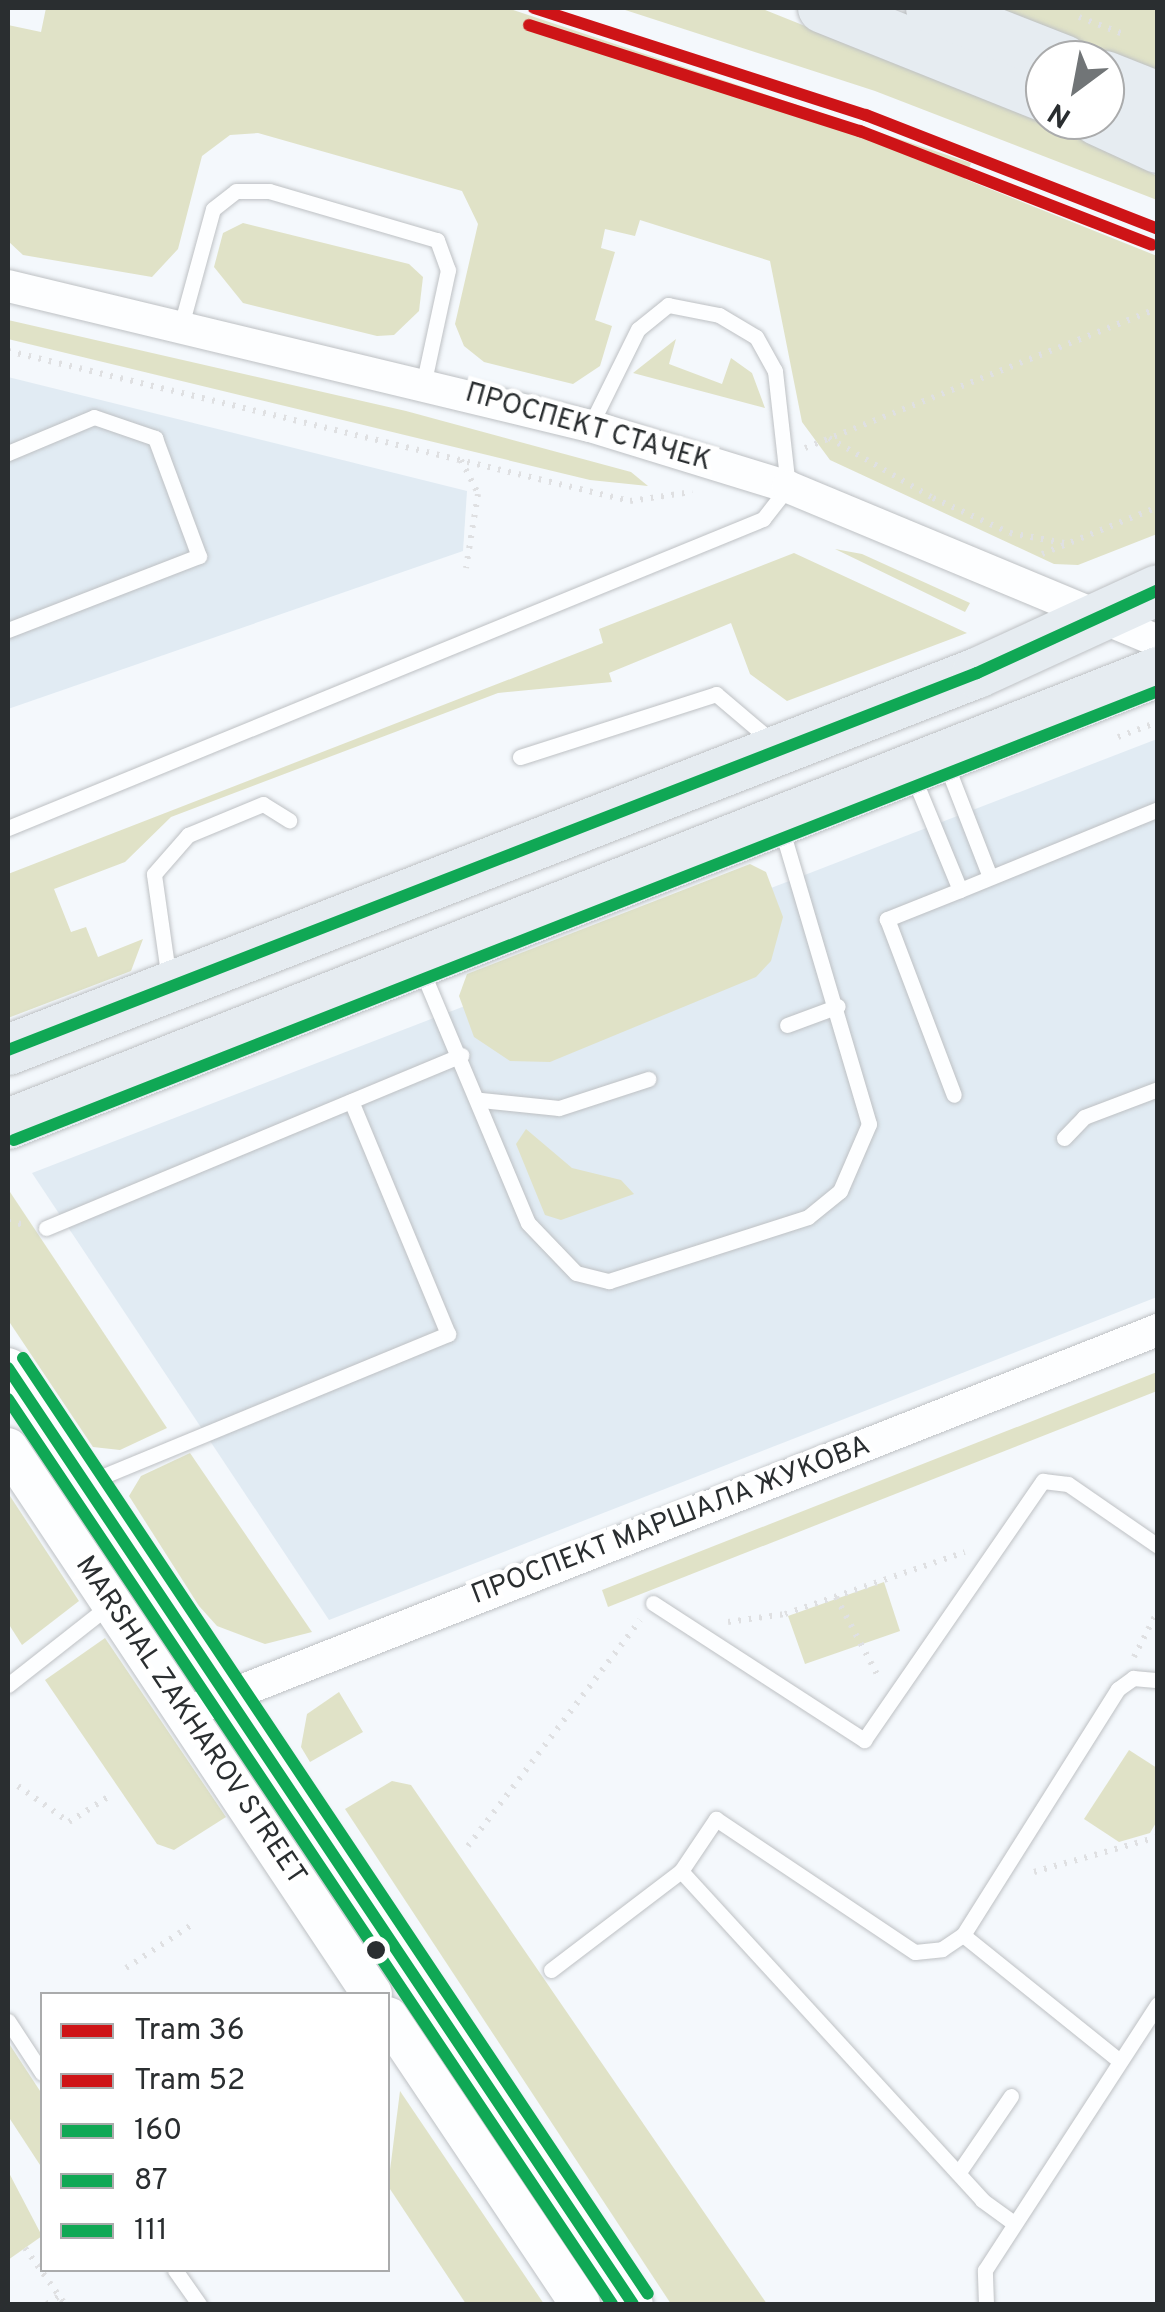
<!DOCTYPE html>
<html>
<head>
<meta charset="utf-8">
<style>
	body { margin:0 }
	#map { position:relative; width:1165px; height:2312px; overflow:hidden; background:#f4f8fc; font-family:Overpass,sans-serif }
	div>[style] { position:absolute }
	.built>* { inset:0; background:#e1ebf3 }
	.green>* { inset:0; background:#e0e2c7 }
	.path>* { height:6px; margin-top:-3px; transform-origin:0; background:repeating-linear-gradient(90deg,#dfe0e2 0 2.5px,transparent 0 10.5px) }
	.roads { filter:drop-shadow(0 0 2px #bec1c4) drop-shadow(0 0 2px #bec1c4) }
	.service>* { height:15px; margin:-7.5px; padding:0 7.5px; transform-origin:7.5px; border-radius:7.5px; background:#fdfeff }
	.minor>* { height:32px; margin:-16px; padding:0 16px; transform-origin:16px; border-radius:16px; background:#fdfeff }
	.tertiary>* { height:40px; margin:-20px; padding:0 20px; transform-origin:20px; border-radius:20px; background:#fdfeff }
	.primary>* { height:50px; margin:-25px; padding:0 25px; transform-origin:25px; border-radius:25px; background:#e6ecf1 }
	.bus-1>* { height:12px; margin:-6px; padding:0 6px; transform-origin:6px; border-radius:6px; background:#10a855 }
	.bus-2>* { height:12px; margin:-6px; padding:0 6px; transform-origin:6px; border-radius:6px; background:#10a855 }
	.bus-3>* { height:12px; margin:-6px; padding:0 6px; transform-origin:6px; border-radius:6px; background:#10a855 }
	.tram-1>* { height:12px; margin:-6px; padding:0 6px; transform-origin:6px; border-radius:6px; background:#ce1417 }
	.tram-2>* { height:12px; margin:-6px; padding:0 6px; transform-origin:6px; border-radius:6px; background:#ce1417 }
	.dots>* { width:28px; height:28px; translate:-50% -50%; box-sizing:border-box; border:5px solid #fff; border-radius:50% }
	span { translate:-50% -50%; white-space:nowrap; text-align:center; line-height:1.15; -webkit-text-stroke:9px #fff; paint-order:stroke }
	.street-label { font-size:28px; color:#2a2e30 }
	.frame { position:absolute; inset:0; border:10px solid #2a2e30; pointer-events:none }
	.legend { position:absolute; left:40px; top:1992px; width:350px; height:280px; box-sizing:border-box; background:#fff; border:2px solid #aaabac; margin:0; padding:12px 18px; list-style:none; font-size:30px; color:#2a2e30 }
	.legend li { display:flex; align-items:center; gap:20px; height:50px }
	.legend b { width:50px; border:2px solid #aaabac }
	.north { position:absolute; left:1025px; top:40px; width:100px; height:100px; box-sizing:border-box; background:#fff; border:2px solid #aaabac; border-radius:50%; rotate:212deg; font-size:28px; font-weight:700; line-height:40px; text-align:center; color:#2a2e30 }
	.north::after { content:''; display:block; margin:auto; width:35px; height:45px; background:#717577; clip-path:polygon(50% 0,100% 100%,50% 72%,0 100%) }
</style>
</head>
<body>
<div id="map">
	<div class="built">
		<div style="clip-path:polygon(8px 377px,467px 491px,463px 551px,8px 709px)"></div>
		<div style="clip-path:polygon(1157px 739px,1157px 1297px,329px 1620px,32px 1173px)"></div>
	</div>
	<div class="green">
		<div style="clip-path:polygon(46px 8px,507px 8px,971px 163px,965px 179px,1157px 256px,1157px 534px,1078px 565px,1054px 564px,830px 460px,802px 422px,770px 261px,640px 220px,635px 236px,605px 229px,601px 248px,615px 252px,595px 320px,612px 326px,600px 366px,573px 384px,484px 362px,464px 346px,455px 324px,478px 224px,462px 191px,258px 133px,230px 135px,202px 156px,178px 249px,152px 277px,23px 255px,8px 241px,8px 25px,41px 32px)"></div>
		<div style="clip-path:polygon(619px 8px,760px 8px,1075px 134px,1157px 176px,1157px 200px,875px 91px)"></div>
		<div style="clip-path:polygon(992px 8px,1157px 8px,1157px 73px,1016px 17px)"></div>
		<div style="clip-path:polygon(243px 223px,409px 264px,423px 277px,419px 311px,394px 335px,377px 336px,243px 303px,214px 267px,223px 233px)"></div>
		<div style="clip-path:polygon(8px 320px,406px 411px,631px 472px,648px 486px,590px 480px,8px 339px)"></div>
		<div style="clip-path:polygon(676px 339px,669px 364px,722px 384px,731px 358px,752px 373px,765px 408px,633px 373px)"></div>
		<div style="clip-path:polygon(835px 549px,862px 554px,970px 603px,965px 612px)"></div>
		<div style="clip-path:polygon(794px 553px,967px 633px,787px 701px,750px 674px,731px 623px,609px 673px,612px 682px,498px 693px,171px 817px,125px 862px,54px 889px,71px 932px,86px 927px,98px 957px,143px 939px,131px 971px,8px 1018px,8px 874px,603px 643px,599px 629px)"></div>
		<div style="clip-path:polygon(750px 864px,766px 872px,783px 917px,771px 961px,756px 977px,550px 1062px,510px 1061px,474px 1037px,459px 996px,467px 974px)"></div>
		<div style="clip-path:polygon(526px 1129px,572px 1168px,621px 1180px,634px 1194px,561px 1220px,545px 1215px,516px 1144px)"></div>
		<div style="clip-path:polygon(8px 1189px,167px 1428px,120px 1450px,93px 1447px,8px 1320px)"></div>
		<div style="clip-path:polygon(1157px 1372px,1157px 1391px,608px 1607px,602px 1590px)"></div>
		<div style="clip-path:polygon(190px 1453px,312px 1632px,265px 1644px,217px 1626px,199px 1606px,129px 1496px,141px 1476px)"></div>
		<div style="clip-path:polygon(8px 1493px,79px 1601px,22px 1645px,8px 1623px)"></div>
		<div style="clip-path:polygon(884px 1582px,900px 1631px,805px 1664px,788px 1616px)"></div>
		<div style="clip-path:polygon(105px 1638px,226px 1817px,174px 1850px,157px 1844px,45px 1680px)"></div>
		<div style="clip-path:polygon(339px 1692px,363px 1732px,310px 1762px,301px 1747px,307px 1714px)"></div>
		<div style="clip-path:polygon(1129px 1750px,1157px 1768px,1157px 1821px,1150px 1833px,1119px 1842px,1084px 1819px)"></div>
		<div style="clip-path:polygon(392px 1781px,411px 1785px,767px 2304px,671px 2304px,345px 1809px)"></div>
		<div style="clip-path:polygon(8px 2042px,42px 2094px,42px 2168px,8px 2116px)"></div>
		<div style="clip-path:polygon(400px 2091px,544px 2304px,466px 2304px,388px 2186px)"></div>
		<div style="clip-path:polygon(8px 2171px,42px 2236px,8px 2260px)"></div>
	</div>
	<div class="path">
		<div style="left:1079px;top:17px;width:47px;rotate:21.1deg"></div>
		<div style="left:8px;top:351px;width:640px;rotate:13.56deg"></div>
		<div style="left:630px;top:501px;width:63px;rotate:-8.3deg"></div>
		<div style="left:829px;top:438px;width:120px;rotate:30deg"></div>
		<div style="left:933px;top:498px;width:85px;rotate:24.4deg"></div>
		<div style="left:1010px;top:533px;width:55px;rotate:10.5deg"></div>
		<div style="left:805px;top:448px;width:380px;rotate:-21.6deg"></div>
		<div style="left:461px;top:460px;width:38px;rotate:63deg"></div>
		<div style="left:478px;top:494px;width:75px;rotate:99.2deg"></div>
		<div style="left:1042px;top:554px;width:125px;rotate:-22.1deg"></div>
		<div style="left:1118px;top:737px;width:43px;rotate:-20.6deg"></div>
		<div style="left:8px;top:1222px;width:18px;rotate:9deg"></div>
		<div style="left:836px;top:1597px;width:92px;rotate:62deg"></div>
		<div style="left:728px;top:1622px;width:58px;rotate:-8deg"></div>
		<div style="left:785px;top:1614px;width:190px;rotate:-19deg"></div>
		<div style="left:1134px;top:1657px;width:53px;rotate:-62.9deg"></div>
		<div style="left:18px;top:1786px;width:62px;rotate:35.2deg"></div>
		<div style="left:69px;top:1822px;width:46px;rotate:-32.7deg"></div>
		<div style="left:468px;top:1846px;width:284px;rotate:-52.7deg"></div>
		<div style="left:1034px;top:1872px;width:129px;rotate:-15.8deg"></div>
		<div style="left:126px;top:1968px;width:80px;rotate:-33.3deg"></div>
		<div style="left:25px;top:2248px;width:69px;rotate:54.5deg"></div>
		<div style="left:47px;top:2304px;width:14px;rotate:-34deg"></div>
	</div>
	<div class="roads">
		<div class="service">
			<div style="left:182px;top:322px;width:117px;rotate:-74.7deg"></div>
			<div style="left:213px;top:209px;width:29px;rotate:-38deg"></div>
			<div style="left:236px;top:191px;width:33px"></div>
			<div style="left:269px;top:191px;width:175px;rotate:16.3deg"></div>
			<div style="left:437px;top:240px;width:32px;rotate:70deg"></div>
			<div style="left:448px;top:270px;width:114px;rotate:102.2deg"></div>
			<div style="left:8px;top:453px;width:93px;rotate:-22.7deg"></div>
			<div style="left:94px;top:417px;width:65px;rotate:19deg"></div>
			<div style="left:155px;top:438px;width:126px;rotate:69.6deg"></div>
			<div style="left:199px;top:556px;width:205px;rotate:158.8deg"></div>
			<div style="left:520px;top:757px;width:206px;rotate:-17.8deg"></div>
			<div style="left:716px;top:694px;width:77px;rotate:40.3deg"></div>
			<div style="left:946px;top:764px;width:121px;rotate:68.7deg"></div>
			<div style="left:913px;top:776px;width:123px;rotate:67.6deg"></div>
			<div style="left:960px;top:890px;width:79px;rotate:158.3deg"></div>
			<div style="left:887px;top:919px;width:188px;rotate:69.2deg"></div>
			<div style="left:8px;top:828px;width:816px;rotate:-22.26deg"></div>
			<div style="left:763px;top:519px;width:41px;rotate:-52deg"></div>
			<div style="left:788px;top:487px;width:117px;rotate:-96.4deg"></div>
			<div style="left:775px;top:371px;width:39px;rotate:-119deg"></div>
			<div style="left:756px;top:337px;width:43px;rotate:-149.3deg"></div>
			<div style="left:719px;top:315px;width:52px;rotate:-168.9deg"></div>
			<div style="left:668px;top:305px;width:38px;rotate:141deg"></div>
			<div style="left:638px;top:329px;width:108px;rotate:116.3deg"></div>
			<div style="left:960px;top:890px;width:214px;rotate:-22.2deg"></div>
			<div style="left:422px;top:971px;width:273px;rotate:67.2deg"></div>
			<div style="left:528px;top:1223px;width:69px;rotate:46.2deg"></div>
			<div style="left:576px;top:1273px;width:34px;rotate:14deg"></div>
			<div style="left:609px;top:1281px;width:209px;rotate:-17.8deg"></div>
			<div style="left:808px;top:1217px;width:41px;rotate:-39.1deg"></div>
			<div style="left:840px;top:1191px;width:73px;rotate:-66.6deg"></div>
			<div style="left:869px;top:1124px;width:310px;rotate:-106.5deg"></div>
			<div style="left:169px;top:980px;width:107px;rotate:-98.1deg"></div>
			<div style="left:154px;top:874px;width:52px;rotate:-48.9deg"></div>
			<div style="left:188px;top:835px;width:81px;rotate:-22.5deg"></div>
			<div style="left:263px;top:804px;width:31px;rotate:32deg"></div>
			<div style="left:787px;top:1025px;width:54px;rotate:-20.4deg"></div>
			<div style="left:481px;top:1100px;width:78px;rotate:5.9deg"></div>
			<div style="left:559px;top:1108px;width:94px;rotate:-18deg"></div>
			<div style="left:1064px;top:1138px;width:29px;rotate:-46deg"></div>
			<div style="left:1084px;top:1117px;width:79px;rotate:-20.7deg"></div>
			<div style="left:46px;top:1228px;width:450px;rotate:-22.6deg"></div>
			<div style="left:84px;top:1484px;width:394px;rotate:-22.4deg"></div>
			<div style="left:448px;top:1334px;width:252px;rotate:-112.6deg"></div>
			<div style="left:653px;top:1603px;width:252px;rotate:33deg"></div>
			<div style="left:864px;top:1740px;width:315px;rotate:-55.4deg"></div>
			<div style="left:1043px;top:1481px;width:25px;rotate:7deg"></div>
			<div style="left:1068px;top:1484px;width:109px;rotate:34.6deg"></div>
			<div style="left:8px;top:1685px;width:131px;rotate:-38.2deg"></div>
			<div style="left:681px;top:1871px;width:63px;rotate:-56.1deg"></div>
			<div style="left:716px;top:1819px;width:239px;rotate:33.8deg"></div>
			<div style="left:915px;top:1952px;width:27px;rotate:-6deg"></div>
			<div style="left:942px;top:1949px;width:25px;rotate:-34deg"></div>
			<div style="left:963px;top:1935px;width:291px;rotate:-57.8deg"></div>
			<div style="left:1118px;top:1689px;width:19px;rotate:-36deg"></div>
			<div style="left:1133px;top:1678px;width:25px;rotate:5deg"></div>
			<div style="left:963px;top:1935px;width:198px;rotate:38.8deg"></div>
			<div style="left:551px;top:1970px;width:163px;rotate:-37.3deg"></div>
			<div style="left:681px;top:1871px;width:446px;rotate:47.5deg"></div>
			<div style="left:982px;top:2200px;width:39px;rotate:36deg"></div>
			<div style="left:8px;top:2021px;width:62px;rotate:56.8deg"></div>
			<div style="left:959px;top:2172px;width:92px;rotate:-55.6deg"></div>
			<div style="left:175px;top:2270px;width:42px;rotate:54.8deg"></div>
			<div style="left:986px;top:2304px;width:34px;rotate:-92deg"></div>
			<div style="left:985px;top:2270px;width:317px;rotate:-57deg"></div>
		</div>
		<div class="minor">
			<div style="left:8px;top:286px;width:599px;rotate:13.53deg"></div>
			<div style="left:590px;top:426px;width:207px;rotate:17.1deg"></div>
			<div style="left:788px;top:487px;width:401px;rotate:22.6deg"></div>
			<div style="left:185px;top:1713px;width:1046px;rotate:-21.49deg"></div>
		</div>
		<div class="tertiary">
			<div style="left:8px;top:1368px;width:1125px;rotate:56.27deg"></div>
			<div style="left:8px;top:1448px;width:656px;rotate:56.31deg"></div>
			<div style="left:388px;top:2017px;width:345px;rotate:56.2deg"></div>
		</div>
		<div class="primary">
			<div style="left:823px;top:8px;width:239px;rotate:21.8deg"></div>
			<div style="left:931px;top:8px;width:143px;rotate:21.4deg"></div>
			<div style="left:1105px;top:76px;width:57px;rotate:21.6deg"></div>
			<div style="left:1097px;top:120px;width:67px;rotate:24.7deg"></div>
			<div style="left:8px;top:1050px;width:1040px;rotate:-21.26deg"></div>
			<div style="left:977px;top:673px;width:199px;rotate:-24.6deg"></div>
			<div style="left:8px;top:1124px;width:1236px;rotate:-21.46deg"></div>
		</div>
	</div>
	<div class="bus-1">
		<div style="left:8px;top:1050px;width:1040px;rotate:-21.26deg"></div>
		<div style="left:977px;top:673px;width:199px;rotate:-24.6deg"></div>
		<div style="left:8px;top:1368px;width:1125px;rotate:56.27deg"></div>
	</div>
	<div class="bus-2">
		<div style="left:14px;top:1140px;width:1229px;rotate:-21.43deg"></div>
		<div style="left:8px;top:1399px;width:1088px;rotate:56.28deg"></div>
	</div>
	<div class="bus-3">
		<div style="left:23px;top:1358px;width:1125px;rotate:56.27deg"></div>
	</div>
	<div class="tram-1">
		<div style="left:534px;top:8px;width:349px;rotate:17.9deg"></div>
		<div style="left:866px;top:115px;width:313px;rotate:21.3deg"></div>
	</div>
	<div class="tram-2">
		<div style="left:529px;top:25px;width:348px;rotate:17.8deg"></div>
		<div style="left:860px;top:131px;width:313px;rotate:21.3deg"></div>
	</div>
	<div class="dots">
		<div style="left:376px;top:1950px;background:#2a2e30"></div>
	</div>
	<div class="street-label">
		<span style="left:588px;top:428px;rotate:16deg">ПРОСПЕКТ СТАЧЕК</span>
		<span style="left:671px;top:1521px;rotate:-21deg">ПРОСПЕКТ МАРШАЛА ЖУКОВА</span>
		<span style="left:190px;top:1721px;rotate:56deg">MARSHAL ZAKHAROV STREET</span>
	</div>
	<div class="frame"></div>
	<ul class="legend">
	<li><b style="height:12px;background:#ce1417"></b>Tram 36</li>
	<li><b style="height:12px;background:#ce1417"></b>Tram 52</li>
	<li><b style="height:12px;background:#10a855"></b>160</li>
	<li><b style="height:12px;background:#10a855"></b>87</li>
	<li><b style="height:12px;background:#10a855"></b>111</li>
	</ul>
	<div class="north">N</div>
</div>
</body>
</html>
